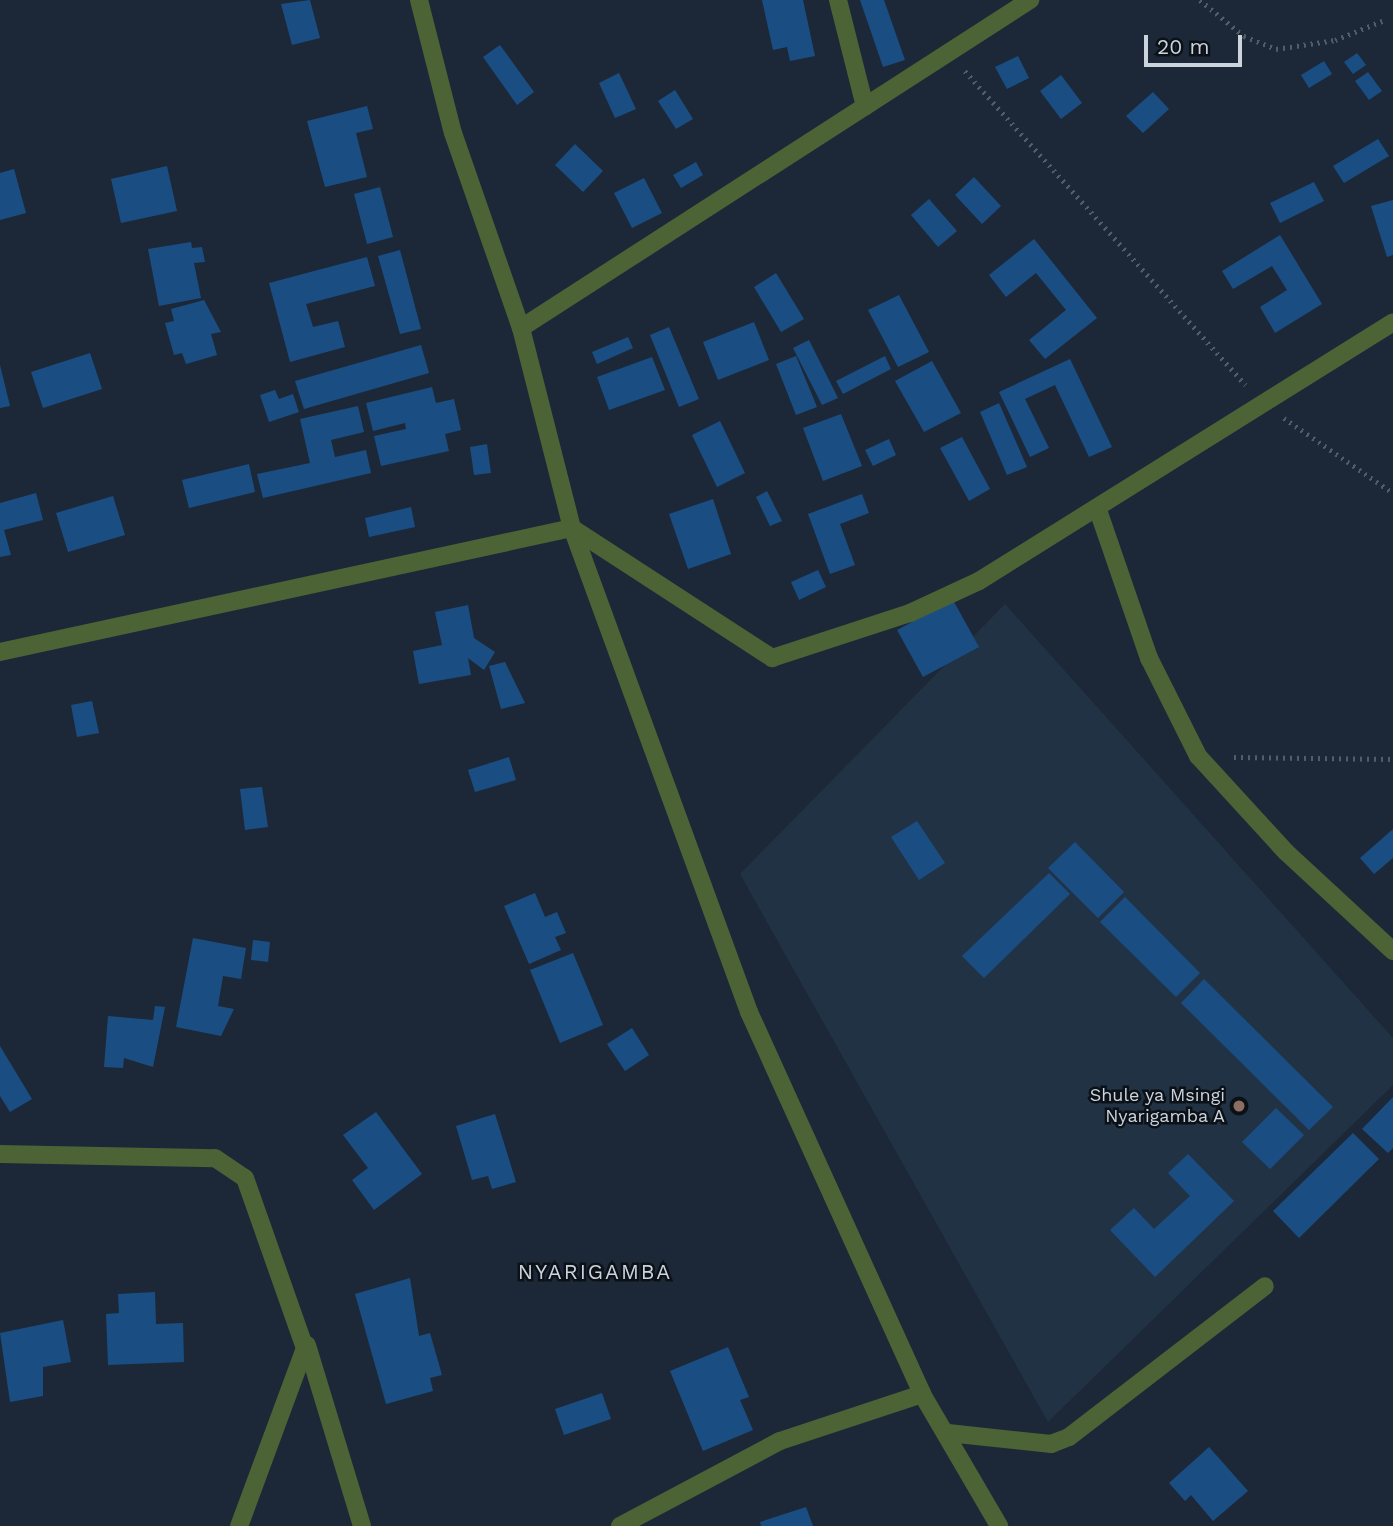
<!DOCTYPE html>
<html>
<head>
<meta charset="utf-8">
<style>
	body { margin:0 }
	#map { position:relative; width:1393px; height:1526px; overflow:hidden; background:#1c2837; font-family:"Work Sans",sans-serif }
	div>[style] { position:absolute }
	.built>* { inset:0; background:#213245 }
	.building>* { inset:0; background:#1a4e83 }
	.path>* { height:4.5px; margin-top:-2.25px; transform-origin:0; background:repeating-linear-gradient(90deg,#525d6a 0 2px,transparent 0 7px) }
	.minor>* { height:18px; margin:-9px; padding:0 9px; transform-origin:9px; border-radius:9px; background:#4c6336 }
	.dots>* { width:19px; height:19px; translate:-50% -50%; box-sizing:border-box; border:4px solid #0b1117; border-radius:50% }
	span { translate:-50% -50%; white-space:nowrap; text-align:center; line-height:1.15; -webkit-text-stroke:5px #0b1117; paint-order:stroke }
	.poi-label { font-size:18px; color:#cbd4dd }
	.right { translate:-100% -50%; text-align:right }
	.quarter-label { font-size:21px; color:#cbd4dd; letter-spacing:2px }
	.scale { position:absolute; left:1144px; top:35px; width:98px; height:32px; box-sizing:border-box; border:4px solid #cbd4dd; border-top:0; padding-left:9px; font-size:21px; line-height:24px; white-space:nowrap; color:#cbd4dd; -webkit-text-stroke:5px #0b1117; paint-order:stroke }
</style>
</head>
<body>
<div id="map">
	<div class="built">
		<div style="clip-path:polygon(1005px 604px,1393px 1038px,1393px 1085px,1048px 1422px,740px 874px)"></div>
	</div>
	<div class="building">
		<div style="clip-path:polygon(310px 0,320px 38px,292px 45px,281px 4px)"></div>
		<div style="clip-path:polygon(762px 0,803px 0,815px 56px,790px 61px,787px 47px,773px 50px)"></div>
		<div style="clip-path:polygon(860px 0,884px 0,905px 60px,883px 67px)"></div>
		<div style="clip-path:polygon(500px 45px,534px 92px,517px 105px,483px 57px)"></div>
		<div style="clip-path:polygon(1357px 53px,1366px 65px,1353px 74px,1344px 62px)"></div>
		<div style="clip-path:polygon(1018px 56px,1029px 78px,1007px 89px,995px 67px)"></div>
		<div style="clip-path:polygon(1324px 61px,1332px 74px,1309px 88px,1301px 75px)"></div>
		<div style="clip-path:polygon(1368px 72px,1382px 91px,1369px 100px,1355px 81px)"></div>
		<div style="clip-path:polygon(619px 73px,636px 109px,615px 118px,599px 83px)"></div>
		<div style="clip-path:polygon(1061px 75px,1082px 103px,1061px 119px,1040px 91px)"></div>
		<div style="clip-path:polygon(675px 90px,693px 119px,676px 129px,658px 101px)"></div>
		<div style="clip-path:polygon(1153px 92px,1169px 109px,1143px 133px,1126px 116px)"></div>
		<div style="clip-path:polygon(367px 106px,373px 129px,356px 133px,367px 177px,325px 187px,307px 121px)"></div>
		<div style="clip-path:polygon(1378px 139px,1389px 156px,1344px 183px,1333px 166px)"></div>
		<div style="clip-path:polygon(575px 144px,603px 171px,583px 192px,555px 165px)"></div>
		<div style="clip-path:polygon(696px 162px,703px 175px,681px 188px,673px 175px)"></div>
		<div style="clip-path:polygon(167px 166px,177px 211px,121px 223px,111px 179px)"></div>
		<div style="clip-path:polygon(14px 169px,26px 213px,0 220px,0 173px)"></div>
		<div style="clip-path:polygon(974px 177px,1001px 206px,982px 224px,955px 195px)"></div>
		<div style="clip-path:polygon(644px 178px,662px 213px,632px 228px,614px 193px)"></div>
		<div style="clip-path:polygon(1314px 182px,1324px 201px,1280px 223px,1270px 203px)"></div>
		<div style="clip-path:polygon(380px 187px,393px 237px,367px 244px,354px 194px)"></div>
		<div style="clip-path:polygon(929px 199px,957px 231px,938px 247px,911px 215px)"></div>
		<div style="clip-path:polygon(1393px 200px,1393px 255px,1387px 257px,1371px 206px)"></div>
		<div style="clip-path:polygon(1280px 235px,1322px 304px,1275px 333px,1260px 307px,1287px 290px,1272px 266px,1233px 289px,1222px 271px)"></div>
		<div style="clip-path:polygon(1034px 239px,1097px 318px,1045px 359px,1029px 340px,1066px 310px,1036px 273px,1006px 297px,989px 275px)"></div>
		<div style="clip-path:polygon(191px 242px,192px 248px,202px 247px,205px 262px,194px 263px,201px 298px,159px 306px,148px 249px)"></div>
		<div style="clip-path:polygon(400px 250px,421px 329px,400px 334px,378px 256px)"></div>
		<div style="clip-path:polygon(367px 257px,375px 286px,306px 304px,313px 327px,338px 321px,345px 347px,290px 362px,269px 283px)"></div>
		<div style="clip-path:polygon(776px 273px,804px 319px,781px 332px,754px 287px)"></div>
		<div style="clip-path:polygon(899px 295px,929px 352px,898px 367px,868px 310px)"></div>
		<div style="clip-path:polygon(204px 300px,221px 332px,211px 334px,217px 355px,186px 364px,182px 353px,174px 355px,165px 323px,174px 321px,171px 309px)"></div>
		<div style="clip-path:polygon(754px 322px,769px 360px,718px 380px,703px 342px)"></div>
		<div style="clip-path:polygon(669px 327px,699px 399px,679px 407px,650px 335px)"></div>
		<div style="clip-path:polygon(628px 337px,633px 348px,597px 364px,592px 352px)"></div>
		<div style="clip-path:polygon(809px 340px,838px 398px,822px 405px,793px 348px)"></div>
		<div style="clip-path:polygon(421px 345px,429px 373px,304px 409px,295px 381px)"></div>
		<div style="clip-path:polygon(90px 353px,102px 389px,43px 408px,31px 372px)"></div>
		<div style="clip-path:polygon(796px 356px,817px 407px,796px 415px,776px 364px)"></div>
		<div style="clip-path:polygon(885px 356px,891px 369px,843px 394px,836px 381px)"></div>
		<div style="clip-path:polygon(652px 357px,665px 390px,609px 410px,597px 377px)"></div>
		<div style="clip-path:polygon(1070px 359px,1112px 447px,1089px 457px,1055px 385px,1025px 399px,1049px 448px,1030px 457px,999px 392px)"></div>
		<div style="clip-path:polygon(932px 361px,961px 413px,924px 432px,895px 381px)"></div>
		<div style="clip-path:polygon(0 365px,10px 406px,0 408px)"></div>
		<div style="clip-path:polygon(432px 387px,436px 403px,454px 399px,461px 430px,445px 434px,449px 451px,381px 466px,374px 436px,406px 429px,405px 423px,373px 431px,366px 403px)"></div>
		<div style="clip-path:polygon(275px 390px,279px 399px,293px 394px,299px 412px,269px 422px,260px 395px)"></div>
		<div style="clip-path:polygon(999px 403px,1027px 467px,1007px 475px,980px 412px)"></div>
		<div style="clip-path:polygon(358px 406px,364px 432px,331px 440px,335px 457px,366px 450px,371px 473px,263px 498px,257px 474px,310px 463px,300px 419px)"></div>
		<div style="clip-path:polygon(841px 414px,862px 466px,823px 481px,803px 428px)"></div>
		<div style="clip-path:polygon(720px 421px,745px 473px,717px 487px,692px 435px)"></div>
		<div style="clip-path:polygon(962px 437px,990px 489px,969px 501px,940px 448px)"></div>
		<div style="clip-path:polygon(889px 439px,896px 455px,873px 466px,865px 450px)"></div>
		<div style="clip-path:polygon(487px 444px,491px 473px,474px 475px,470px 447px)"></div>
		<div style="clip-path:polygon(249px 464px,255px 492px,189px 508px,182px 480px)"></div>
		<div style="clip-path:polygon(767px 491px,782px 521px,770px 526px,756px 497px)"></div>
		<div style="clip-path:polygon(36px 493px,43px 520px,4px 530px,11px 555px,0 557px,0 503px)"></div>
		<div style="clip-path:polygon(862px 494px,869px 513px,840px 524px,855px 565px,830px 574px,808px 514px)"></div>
		<div style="clip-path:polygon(113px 496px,125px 535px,68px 552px,56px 513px)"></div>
		<div style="clip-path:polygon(713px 499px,731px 554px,688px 569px,669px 514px)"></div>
		<div style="clip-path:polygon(411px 507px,415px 527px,369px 537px,365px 518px)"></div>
		<div style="clip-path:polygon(818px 570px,826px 587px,799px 600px,791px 582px)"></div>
		<div style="clip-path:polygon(953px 600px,979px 647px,923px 677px,897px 630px)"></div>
		<div style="clip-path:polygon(468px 605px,474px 638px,495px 652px,484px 670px,468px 658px,471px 675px,419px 684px,413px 651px,442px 645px,435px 612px)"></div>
		<div style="clip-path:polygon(505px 662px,525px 703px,501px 709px,489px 666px)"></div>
		<div style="clip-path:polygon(92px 701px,99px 733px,77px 737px,71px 705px)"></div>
		<div style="clip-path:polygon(509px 757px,516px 780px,475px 792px,468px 770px)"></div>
		<div style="clip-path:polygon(262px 787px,268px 827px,245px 830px,240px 789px)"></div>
		<div style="clip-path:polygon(917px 821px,945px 863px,919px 880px,891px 837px)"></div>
		<div style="clip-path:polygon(1393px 829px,1393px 858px,1374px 874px,1360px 858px)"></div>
		<div style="clip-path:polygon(1075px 842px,1124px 892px,1098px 918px,1048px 868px)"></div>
		<div style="clip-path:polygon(1049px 873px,1070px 894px,984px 978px,962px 956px)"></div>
		<div style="clip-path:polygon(535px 893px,545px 917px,557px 912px,566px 933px,555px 937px,561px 950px,529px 964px,504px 906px)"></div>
		<div style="clip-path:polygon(1125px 897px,1200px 973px,1176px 997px,1100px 922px)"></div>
		<div style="clip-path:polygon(193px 938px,246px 948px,241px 979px,223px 976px,218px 1006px,234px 1009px,221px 1036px,176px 1027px)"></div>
		<div style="clip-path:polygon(253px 940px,270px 942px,268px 962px,251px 960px)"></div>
		<div style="clip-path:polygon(573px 953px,603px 1025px,560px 1043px,530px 970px)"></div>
		<div style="clip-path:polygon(1204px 979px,1333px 1107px,1309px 1130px,1181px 1003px)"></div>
		<div style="clip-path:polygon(155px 1006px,165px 1007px,153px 1067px,124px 1058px,123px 1068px,104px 1067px,108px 1016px,153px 1020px)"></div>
		<div style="clip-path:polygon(632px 1028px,649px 1055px,625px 1071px,607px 1044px)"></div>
		<div style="clip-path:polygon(0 1046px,32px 1099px,10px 1112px,0 1096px)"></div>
		<div style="clip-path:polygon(1393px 1097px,1393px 1148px,1388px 1153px,1362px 1129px)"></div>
		<div style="clip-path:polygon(1276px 1108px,1304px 1135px,1270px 1169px,1242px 1142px)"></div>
		<div style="clip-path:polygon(376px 1112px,422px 1174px,374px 1210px,352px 1180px,368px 1168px,343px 1135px)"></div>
		<div style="clip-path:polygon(495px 1114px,516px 1182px,492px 1189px,488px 1176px,472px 1180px,456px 1126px)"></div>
		<div style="clip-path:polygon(1353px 1133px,1379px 1159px,1299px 1238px,1273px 1211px)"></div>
		<div style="clip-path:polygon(1188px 1154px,1234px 1201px,1155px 1277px,1110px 1230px,1134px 1208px,1154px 1229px,1190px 1196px,1168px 1173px)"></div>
		<div style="clip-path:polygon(410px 1278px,419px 1336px,430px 1333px,442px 1375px,430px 1378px,433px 1391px,386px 1404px,355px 1294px)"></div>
		<div style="clip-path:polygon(155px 1292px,156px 1324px,183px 1323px,184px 1362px,108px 1365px,106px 1314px,119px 1313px,118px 1294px)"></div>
		<div style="clip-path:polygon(63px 1320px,71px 1362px,43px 1367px,43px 1396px,10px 1402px,0 1333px)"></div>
		<div style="clip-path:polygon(728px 1347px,749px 1397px,740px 1400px,753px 1430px,703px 1451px,670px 1371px)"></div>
		<div style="clip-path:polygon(602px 1393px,611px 1419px,564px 1435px,555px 1409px)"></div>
		<div style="clip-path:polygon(1209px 1447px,1248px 1491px,1213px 1521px,1191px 1495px,1185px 1501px,1169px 1483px)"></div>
		<div style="clip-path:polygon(806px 1507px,813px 1526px,761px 1526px,760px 1522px)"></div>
	</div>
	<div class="path">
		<div style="left:1200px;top:0;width:57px;rotate:39.3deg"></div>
		<div style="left:1244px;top:36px;width:35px;rotate:22deg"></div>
		<div style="left:1276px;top:49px;width:60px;rotate:-8.7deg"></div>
		<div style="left:1335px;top:40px;width:51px;rotate:-22deg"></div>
		<div style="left:965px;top:71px;width:421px;rotate:48.2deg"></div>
		<div style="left:1284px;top:418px;width:132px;rotate:34.5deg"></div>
		<div style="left:1234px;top:757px;width:159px;rotate:0.7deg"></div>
	</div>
	<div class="minor">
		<div style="left:419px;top:0;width:137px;rotate:75.7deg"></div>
		<div style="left:453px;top:133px;width:207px;rotate:70.8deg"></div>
		<div style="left:521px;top:328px;width:206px;rotate:75.7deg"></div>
		<div style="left:572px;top:528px;width:515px;rotate:69.91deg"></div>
		<div style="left:749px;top:1012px;width:419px;rotate:65.6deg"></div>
		<div style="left:922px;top:1394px;width:153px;rotate:59.7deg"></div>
		<div style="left:838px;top:0;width:110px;rotate:75.8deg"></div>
		<div style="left:521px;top:328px;width:606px;rotate:-32.8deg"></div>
		<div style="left:1098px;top:510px;width:157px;rotate:71deg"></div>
		<div style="left:1149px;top:658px;width:110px;rotate:63.4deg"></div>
		<div style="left:1198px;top:756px;width:130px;rotate:47.5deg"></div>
		<div style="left:1286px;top:852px;width:146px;rotate:42.8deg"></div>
		<div style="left:0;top:652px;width:585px;rotate:-12.23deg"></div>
		<div style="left:572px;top:528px;width:239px;rotate:33deg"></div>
		<div style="left:772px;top:658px;width:145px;rotate:-18.1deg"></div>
		<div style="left:910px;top:613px;width:76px;rotate:-24.9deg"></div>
		<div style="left:979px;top:581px;width:488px;rotate:-32deg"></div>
		<div style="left:0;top:1154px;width:215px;rotate:1.1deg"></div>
		<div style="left:215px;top:1158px;width:36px;rotate:34deg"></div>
		<div style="left:245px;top:1178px;width:180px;rotate:70.6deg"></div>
		<div style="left:305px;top:1348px;width:190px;rotate:110.3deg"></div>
		<div style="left:307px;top:1345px;width:189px;rotate:73.1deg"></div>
		<div style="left:948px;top:1433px;width:104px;rotate:6.1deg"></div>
		<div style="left:1051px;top:1444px;width:19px;rotate:-21deg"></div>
		<div style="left:1069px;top:1437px;width:247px;rotate:-37.6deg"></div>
		<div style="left:620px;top:1526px;width:181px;rotate:-28deg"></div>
		<div style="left:780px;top:1441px;width:150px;rotate:-18.3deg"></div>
	</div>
	<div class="dots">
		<div style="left:1239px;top:1106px;background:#8d6e63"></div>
	</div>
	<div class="poi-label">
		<span class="right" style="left:1225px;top:1106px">Shule ya Msingi<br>Nyarigamba A</span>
	</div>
	<div class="quarter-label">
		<span style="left:595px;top:1272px">NYARIGAMBA</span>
	</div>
	<div class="scale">20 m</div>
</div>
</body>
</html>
